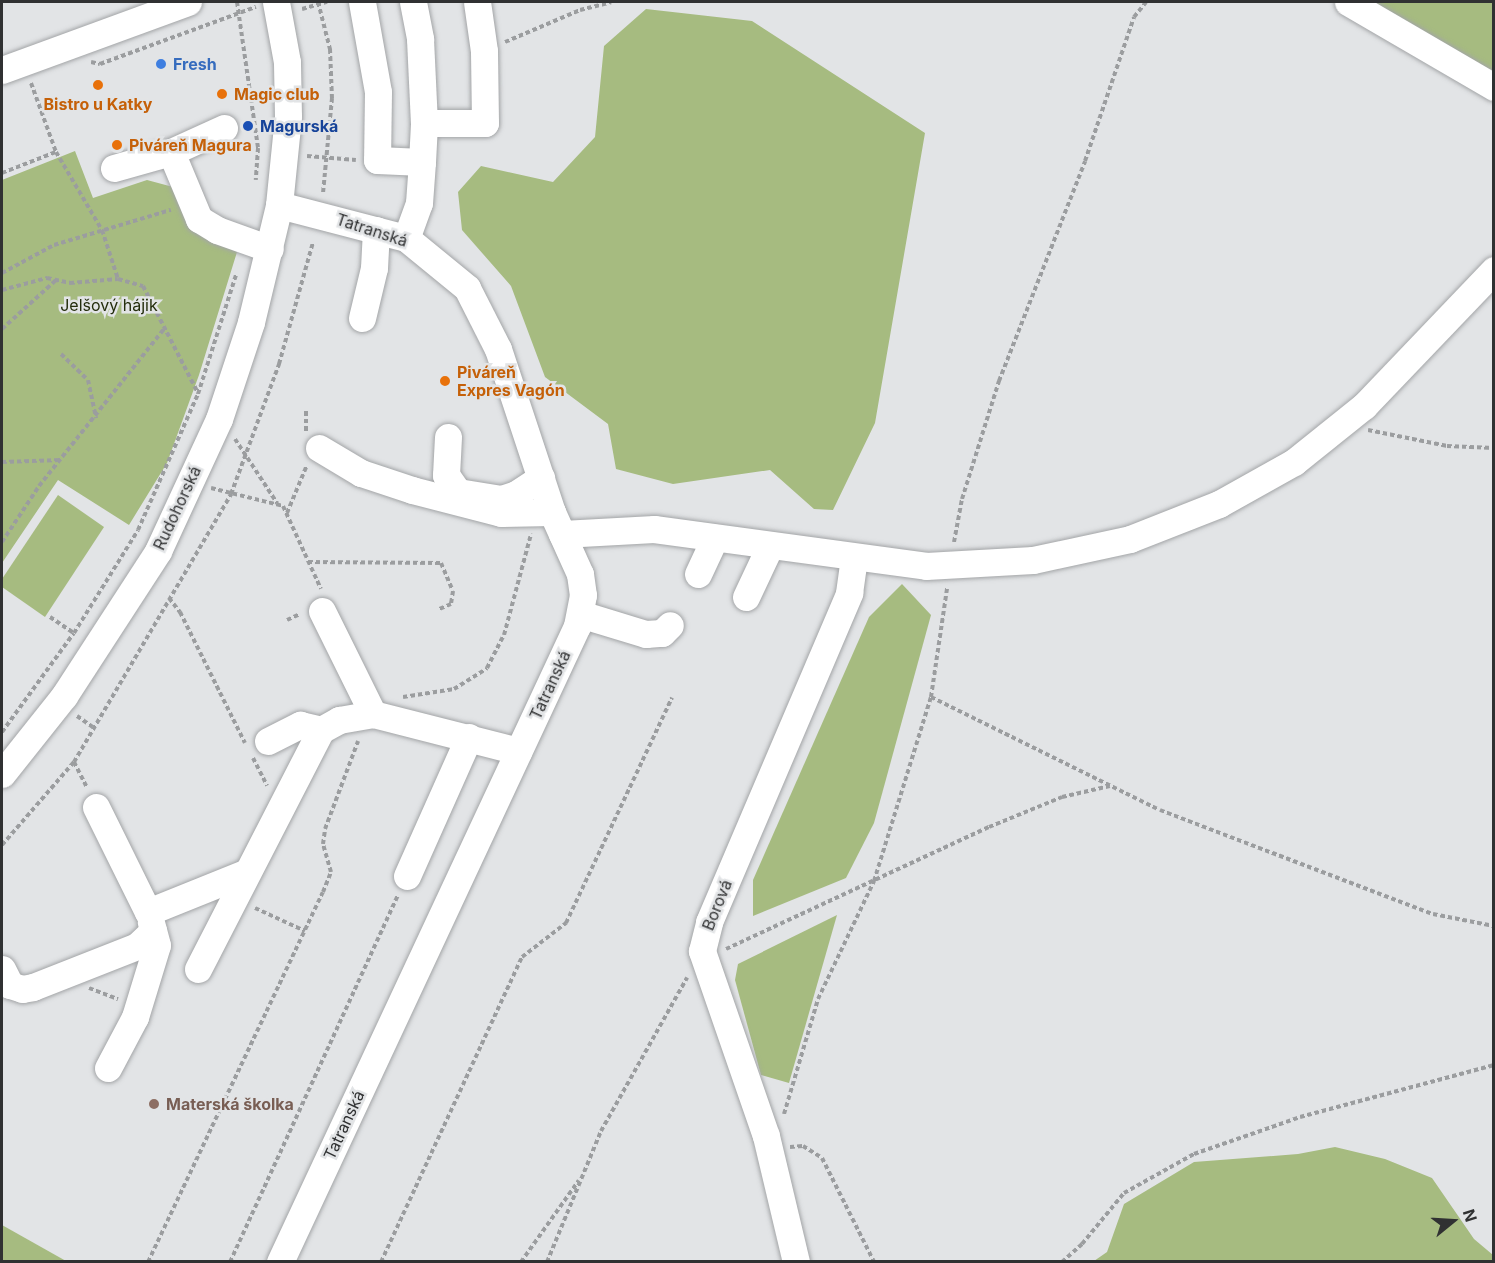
<!DOCTYPE html>
<html>
<head>
<meta charset="utf-8">
<style>
	body { margin:0 }
	#map { position:relative; width:1495px; height:1263px; overflow:hidden; background:#e2e4e6; font-family:Inter,sans-serif }
	div>[style] { position:absolute }
	.green>* { inset:0; background:#a6bb80 }
	.path>* { height:4px; margin-top:-2px; transform-origin:0; background:repeating-linear-gradient(90deg,#9b9d9f 0 4.5px,transparent 0 7.5px) }
	.roads { filter:drop-shadow(0 0 2px #a3a5a7) drop-shadow(0 0 2px #a3a5a7) }
	.minor>* { height:27px; margin:-13.5px; padding:0 13.5px; transform-origin:13.5px; border-radius:13.5px; background:#fff }
	.dots>* { width:16px; height:16px; translate:-50% -50%; box-sizing:border-box; border:3px solid #e2e4e6; border-radius:50% }
	span { translate:-50% -50%; white-space:nowrap; text-align:center; line-height:1.15; -webkit-text-stroke:5px #e2e4e6; paint-order:stroke }
	.shop-label { font-size:16px; color:#366cbe; font-weight:700 }
	.left { translate:0 -50%; text-align:left }
	.food-label { font-size:16px; color:#c56008; font-weight:700 }
	.transit-label { font-size:16px; color:#164399; font-weight:700 }
	.street-label { font-size:16px; color:#303132 }
	.park-label { font-size:16px; color:#242e0d }
	.education-label { font-size:16px; color:#785e54; font-weight:700 }
	.frame { position:absolute; inset:0; border:3px solid #303132; pointer-events:none }
	.north { position:absolute; left:1423px; top:1191px; width:60px; height:60px; -webkit-text-stroke:4px #e2e4e6; paint-order:stroke; rotate:72deg; font-size:16px; font-weight:700; line-height:24px; text-align:center; color:#303132 }
	.north::after { content:''; display:block; margin:auto; width:21px; height:27px; background:#303132; clip-path:polygon(50% 0,100% 100%,50% 72%,0 100%) }
</style>
</head>
<body>
<div id="map">
	<div class="green">
		<div style="clip-path:polygon(1372px 2px,1493px 2px,1493px 73px)"></div>
		<div style="clip-path:polygon(646px 9px,752px 21px,925px 133px,875px 423px,833px 510px,814px 509px,770px 470px,673px 484px,616px 469px,608px 424px,545px 377px,511px 286px,462px 230px,458px 192px,481px 166px,553px 182px,595px 137px,604px 46px)"></div>
		<div style="clip-path:polygon(75px 151px,93px 198px,147px 180px,173px 187px,203px 233px,237px 252px,199px 375px,167px 463px,129px 525px,58px 480px,2px 563px,2px 180px)"></div>
		<div style="clip-path:polygon(58px 495px,104px 527px,45px 617px,2px 587px,2px 579px)"></div>
		<div style="clip-path:polygon(902px 584px,931px 615px,874px 823px,846px 878px,753px 916px,753px 880px,869px 617px)"></div>
		<div style="clip-path:polygon(837px 915px,789px 1083px,761px 1075px,735px 980px,738px 964px)"></div>
		<div style="clip-path:polygon(1335px 1147px,1385px 1159px,1432px 1178px,1474px 1239px,1493px 1255px,1493px 1261px,1094px 1261px,1107px 1252px,1124px 1204px,1194px 1162px,1298px 1154px)"></div>
		<div style="clip-path:polygon(2px 1225px,66px 1261px,2px 1261px)"></div>
	</div>
	<div class="path">
		<div style="left:237px;top:2px;width:148px;rotate:81.8deg"></div>
		<div style="left:258px;top:148px;width:32px;rotate:94deg"></div>
		<div style="left:318px;top:2px;width:49px;rotate:75.7deg"></div>
		<div style="left:330px;top:49px;width:49px;rotate:87.7deg"></div>
		<div style="left:332px;top:98px;width:96px;rotate:95.4deg"></div>
		<div style="left:302px;top:9px;width:26px;rotate:-16deg"></div>
		<div style="left:505px;top:42px;width:82px;rotate:-23.1deg"></div>
		<div style="left:580px;top:10px;width:32px;rotate:-14deg"></div>
		<div style="left:91px;top:62px;width:9px;rotate:13deg"></div>
		<div style="left:100px;top:64px;width:166px;rotate:-20.1deg"></div>
		<div style="left:31px;top:83px;width:73px;rotate:70.1deg"></div>
		<div style="left:56px;top:152px;width:91px;rotate:59.5deg"></div>
		<div style="left:102px;top:230px;width:52px;rotate:71.9deg"></div>
		<div style="left:307px;top:156px;width:49px;rotate:4.7deg"></div>
		<div style="left:2px;top:173px;width:58px;rotate:-21.3deg"></div>
		<div style="left:2px;top:273px;width:59px;rotate:-28.3deg"></div>
		<div style="left:54px;top:245px;width:122px;rotate:-16.7deg"></div>
		<div style="left:2px;top:290px;width:47px;rotate:-14.9deg"></div>
		<div style="left:47px;top:278px;width:24px;rotate:12deg"></div>
		<div style="left:70px;top:283px;width:48px;rotate:-4.8deg"></div>
		<div style="left:118px;top:279px;width:26px;rotate:16deg"></div>
		<div style="left:143px;top:286px;width:120px;rotate:62.8deg"></div>
		<div style="left:2px;top:329px;width:73px;rotate:-42.2deg"></div>
		<div style="left:61px;top:354px;width:37px;rotate:44deg"></div>
		<div style="left:88px;top:380px;width:39px;rotate:78deg"></div>
		<div style="left:1368px;top:430px;width:81px;rotate:11.4deg"></div>
		<div style="left:1447px;top:446px;width:47px;rotate:2.4deg"></div>
		<div style="left:306px;top:431px;width:23px;rotate:-90deg"></div>
		<div style="left:235px;top:439px;width:77px;rotate:56.7deg"></div>
		<div style="left:2px;top:462px;width:59px;rotate:-1.9deg"></div>
		<div style="left:211px;top:488px;width:74px;rotate:14deg"></div>
		<div style="left:283px;top:506px;width:91px;rotate:65.4deg"></div>
		<div style="left:287px;top:513px;width:52px;rotate:-67.4deg"></div>
		<div style="left:2px;top:542px;width:67px;rotate:-56.5deg"></div>
		<div style="left:39px;top:486px;width:201px;rotate:-51.5deg"></div>
		<div style="left:954px;top:542px;width:44px;rotate:-79.5deg"></div>
		<div style="left:962px;top:499px;width:124px;rotate:-72.6deg"></div>
		<div style="left:999px;top:381px;width:236px;rotate:-68.6deg"></div>
		<div style="left:1085px;top:161px;width:152px;rotate:-71.2deg"></div>
		<div style="left:1134px;top:17px;width:19px;rotate:-51deg"></div>
		<div style="left:308px;top:562px;width:133px;rotate:0.4deg"></div>
		<div style="left:441px;top:563px;width:30px;rotate:67deg"></div>
		<div style="left:453px;top:591px;width:13px;rotate:99deg"></div>
		<div style="left:451px;top:604px;width:13px;rotate:157deg"></div>
		<div style="left:169px;top:598px;width:18px;rotate:52deg"></div>
		<div style="left:180px;top:612px;width:146px;rotate:63.6deg"></div>
		<div style="left:50px;top:617px;width:30px;rotate:34deg"></div>
		<div style="left:287px;top:620px;width:14px;rotate:-25deg"></div>
		<div style="left:403px;top:697px;width:52px;rotate:-8.9deg"></div>
		<div style="left:454px;top:689px;width:39px;rotate:-32deg"></div>
		<div style="left:487px;top:668px;width:37px;rotate:-63deg"></div>
		<div style="left:504px;top:635px;width:105px;rotate:-75deg"></div>
		<div style="left:931px;top:697px;width:255px;rotate:26.3deg"></div>
		<div style="left:1160px;top:810px;width:292px;rotate:20.9deg"></div>
		<div style="left:1433px;top:914px;width:62px;rotate:11.1deg"></div>
		<div style="left:77px;top:716px;width:19px;rotate:35deg"></div>
		<div style="left:2px;top:732px;width:122px;rotate:-54deg"></div>
		<div style="left:74px;top:633px;width:121px;rotate:-58.1deg"></div>
		<div style="left:138px;top:530px;width:149px;rotate:-66.2deg"></div>
		<div style="left:198px;top:394px;width:125px;rotate:-72.3deg"></div>
		<div style="left:253px;top:758px;width:31px;rotate:63deg"></div>
		<div style="left:74px;top:762px;width:29px;rotate:63deg"></div>
		<div style="left:2px;top:845px;width:110px;rotate:-49.1deg"></div>
		<div style="left:74px;top:762px;width:311px;rotate:-59.6deg"></div>
		<div style="left:231px;top:494px;width:139px;rotate:-69.7deg"></div>
		<div style="left:279px;top:364px;width:127px;rotate:-74.4deg"></div>
		<div style="left:255px;top:908px;width:55px;rotate:24.7deg"></div>
		<div style="left:726px;top:949px;width:290px;rotate:-24.9deg"></div>
		<div style="left:989px;top:827px;width:79px;rotate:-22.3deg"></div>
		<div style="left:1062px;top:797px;width:49px;rotate:-12.9deg"></div>
		<div style="left:89px;top:988px;width:31px;rotate:21deg"></div>
		<div style="left:784px;top:1114px;width:120px;rotate:-73.5deg"></div>
		<div style="left:818px;top:999px;width:131px;rotate:-64.6deg"></div>
		<div style="left:874px;top:881px;width:193px;rotate:-72.8deg"></div>
		<div style="left:931px;top:697px;width:110px;rotate:-81.6deg"></div>
		<div style="left:790px;top:1147px;width:13px;rotate:-4deg"></div>
		<div style="left:803px;top:1146px;width:22px;rotate:32deg"></div>
		<div style="left:822px;top:1158px;width:116px;rotate:63.4deg"></div>
		<div style="left:148px;top:1262px;width:409px;rotate:-64.7deg"></div>
		<div style="left:323px;top:892px;width:22px;rotate:-68deg"></div>
		<div style="left:331px;top:872px;width:29px;rotate:-106deg"></div>
		<div style="left:323px;top:844px;width:15px;rotate:-82deg"></div>
		<div style="left:325px;top:829px;width:94px;rotate:-69.4deg"></div>
		<div style="left:230px;top:1262px;width:404px;rotate:-65.4deg"></div>
		<div style="left:381px;top:1262px;width:336px;rotate:-65.2deg"></div>
		<div style="left:522px;top:957px;width:56px;rotate:-37.7deg"></div>
		<div style="left:566px;top:923px;width:249px;rotate:-64.8deg"></div>
		<div style="left:521px;top:1262px;width:100px;rotate:-54.7deg"></div>
		<div style="left:547px;top:1262px;width:142px;rotate:-67.6deg"></div>
		<div style="left:601px;top:1131px;width:176px;rotate:-60.7deg"></div>
		<div style="left:1062px;top:1262px;width:27px;rotate:-42deg"></div>
		<div style="left:1082px;top:1244px;width:66px;rotate:-50.5deg"></div>
		<div style="left:1124px;top:1193px;width:80px;rotate:-29.1deg"></div>
		<div style="left:1194px;top:1154px;width:112px;rotate:-19.2deg"></div>
		<div style="left:1300px;top:1117px;width:201px;rotate:-15deg"></div>
	</div>
	<div class="roads">
		<div class="minor">
			<div style="left:362px;top:2px;width:91px;rotate:79.9deg"></div>
			<div style="left:378px;top:92px;width:68px;rotate:90.8deg"></div>
			<div style="left:377px;top:160px;width:45px;rotate:2.5deg"></div>
			<div style="left:422px;top:162px;width:41px;rotate:94.2deg"></div>
			<div style="left:419px;top:203px;width:37px;rotate:110deg"></div>
			<div style="left:413px;top:2px;width:38px;rotate:79deg"></div>
			<div style="left:420px;top:39px;width:84px;rotate:87.3deg"></div>
			<div style="left:1348px;top:2px;width:169px;rotate:30.2deg"></div>
			<div style="left:2px;top:70px;width:198px;rotate:-20.1deg"></div>
			<div style="left:224px;top:128px;width:58px;rotate:155.6deg"></div>
			<div style="left:171px;top:152px;width:73px;rotate:67.3deg"></div>
			<div style="left:199px;top:219px;width:21px;rotate:31deg"></div>
			<div style="left:217px;top:230px;width:56px;rotate:19.7deg"></div>
			<div style="left:422px;top:162px;width:39px;rotate:-87deg"></div>
			<div style="left:424px;top:123px;width:61px"></div>
			<div style="left:485px;top:123px;width:72px;rotate:-90.8deg"></div>
			<div style="left:484px;top:51px;width:49px;rotate:-98.1deg"></div>
			<div style="left:114px;top:168px;width:59px;rotate:-15.7deg"></div>
			<div style="left:279px;top:205px;width:131px;rotate:14.6deg"></div>
			<div style="left:406px;top:238px;width:79px;rotate:39.3deg"></div>
			<div style="left:467px;top:288px;width:68px;rotate:63.1deg"></div>
			<div style="left:498px;top:349px;width:172px;rotate:71.7deg"></div>
			<div style="left:552px;top:512px;width:68px;rotate:65.7deg"></div>
			<div style="left:580px;top:574px;width:21px;rotate:82deg"></div>
			<div style="left:583px;top:595px;width:32px;rotate:101deg"></div>
			<div style="left:577px;top:626px;width:702px;rotate:115.03deg"></div>
			<div style="left:362px;top:318px;width:51px;rotate:-76.5deg"></div>
			<div style="left:374px;top:268px;width:38px;rotate:-87deg"></div>
			<div style="left:448px;top:437px;width:38px;rotate:93deg"></div>
			<div style="left:446px;top:475px;width:21px;rotate:55deg"></div>
			<div style="left:458px;top:492px;width:44px;rotate:9.2deg"></div>
			<div style="left:501px;top:499px;width:16px;rotate:-18deg"></div>
			<div style="left:516px;top:494px;width:30px;rotate:-33deg"></div>
			<div style="left:319px;top:448px;width:49px;rotate:30.8deg"></div>
			<div style="left:361px;top:473px;width:54px;rotate:18.4deg"></div>
			<div style="left:412px;top:490px;width:92px;rotate:14.5deg"></div>
			<div style="left:501px;top:513px;width:51px;rotate:-1.1deg"></div>
			<div style="left:562px;top:534px;width:92px;rotate:-3.1deg"></div>
			<div style="left:654px;top:529px;width:275px;rotate:7.7deg"></div>
			<div style="left:926px;top:566px;width:107px;rotate:-3.2deg"></div>
			<div style="left:1033px;top:560px;width:99px;rotate:-12.2deg"></div>
			<div style="left:1130px;top:539px;width:96px;rotate:-21.5deg"></div>
			<div style="left:1219px;top:504px;width:86px;rotate:-29.2deg"></div>
			<div style="left:1294px;top:462px;width:90px;rotate:-38.7deg"></div>
			<div style="left:1364px;top:406px;width:188px;rotate:-46.3deg"></div>
			<div style="left:698px;top:574px;width:40px;rotate:-65deg"></div>
			<div style="left:746px;top:597px;width:56px;rotate:-64.8deg"></div>
			<div style="left:322px;top:611px;width:115px;rotate:63.7deg"></div>
			<div style="left:373px;top:714px;width:150px;rotate:14.3deg"></div>
			<div style="left:580px;top:614px;width:69px;rotate:16.9deg"></div>
			<div style="left:646px;top:634px;width:16px;rotate:-4deg"></div>
			<div style="left:662px;top:633px;width:11px;rotate:-45deg"></div>
			<div style="left:268px;top:741px;width:36px;rotate:-27deg"></div>
			<div style="left:300px;top:725px;width:22px;rotate:13deg"></div>
			<div style="left:2px;top:774px;width:100px;rotate:-51.5deg"></div>
			<div style="left:64px;top:696px;width:173px;rotate:-57deg"></div>
			<div style="left:158px;top:551px;width:145px;rotate:-65.2deg"></div>
			<div style="left:219px;top:419px;width:102px;rotate:-71.7deg"></div>
			<div style="left:251px;top:322px;width:120px;rotate:-76.5deg"></div>
			<div style="left:279px;top:205px;width:89px;rotate:-84.2deg"></div>
			<div style="left:288px;top:116px;width:54px;rotate:-91.1deg"></div>
			<div style="left:287px;top:62px;width:61px;rotate:-100.4deg"></div>
			<div style="left:96px;top:807px;width:117px;rotate:63.7deg"></div>
			<div style="left:148px;top:912px;width:105px;rotate:-21.9deg"></div>
			<div style="left:407px;top:876px;width:152px;rotate:-66deg"></div>
			<div style="left:2px;top:969px;width:18px;rotate:63deg"></div>
			<div style="left:10px;top:985px;width:13px;rotate:18deg"></div>
			<div style="left:22px;top:989px;width:11px;rotate:-10deg"></div>
			<div style="left:33px;top:987px;width:112px;rotate:-21.5deg"></div>
			<div style="left:137px;top:946px;width:22px;rotate:-43deg"></div>
			<div style="left:198px;top:969px;width:269px;rotate:-62.8deg"></div>
			<div style="left:321px;top:730px;width:21px;rotate:-29deg"></div>
			<div style="left:339px;top:720px;width:35px;rotate:-10deg"></div>
			<div style="left:108px;top:1068px;width:58px;rotate:-62.1deg"></div>
			<div style="left:135px;top:1017px;width:75px;rotate:-73deg"></div>
			<div style="left:157px;top:945px;width:24px;rotate:-105deg"></div>
			<div style="left:796px;top:1262px;width:130px;rotate:-103.4deg"></div>
			<div style="left:766px;top:1136px;width:196px;rotate:-109.1deg"></div>
			<div style="left:702px;top:951px;width:30px;rotate:-76deg"></div>
			<div style="left:709px;top:922px;width:358px;rotate:-66.9deg"></div>
			<div style="left:849px;top:593px;width:35px;rotate:-82deg"></div>
		</div>
	</div>
	<div class="dots">
		<div style="left:161px;top:64px;background:#3f7fe0"></div>
		<div style="left:98px;top:85px;background:#e8710a"></div>
		<div style="left:222px;top:94px;background:#e8710a"></div>
		<div style="left:248px;top:126px;background:#1a4fb4"></div>
		<div style="left:117px;top:145px;background:#e8710a"></div>
		<div style="left:445px;top:381px;background:#e8710a"></div>
		<div style="left:154px;top:1104px;background:#8d6e63"></div>
	</div>
	<div class="shop-label">
		<span class="left" style="left:173px;top:64px">Fresh</span>
	</div>
	<div class="food-label">
		<span class="left" style="left:234px;top:94px">Magic club</span>
		<span style="left:98px;top:104px">Bistro u Katky</span>
		<span class="left" style="left:129px;top:145px">Piváreň Magura</span>
		<span class="left" style="left:457px;top:381px">Piváreň<br>Expres Vagón</span>
	</div>
	<div class="transit-label">
		<span class="left" style="left:260px;top:126px">Magurská</span>
	</div>
	<div class="street-label">
		<span style="left:372px;top:230px;rotate:18deg">Tatranská</span>
		<span style="left:177px;top:508px;rotate:-65deg">Rudohorská</span>
		<span style="left:550px;top:685px;rotate:-65deg">Tatranská</span>
		<span style="left:717px;top:905px;rotate:-68deg">Borová</span>
		<span style="left:344px;top:1125px;rotate:-65deg">Tatranská</span>
	</div>
	<div class="park-label">
		<span style="left:109px;top:305px">Jelšový hájik</span>
	</div>
	<div class="education-label">
		<span class="left" style="left:166px;top:1104px">Materská školka</span>
	</div>
	<div class="frame"></div>
	<div class="north">N</div>
</div>
</body>
</html>
